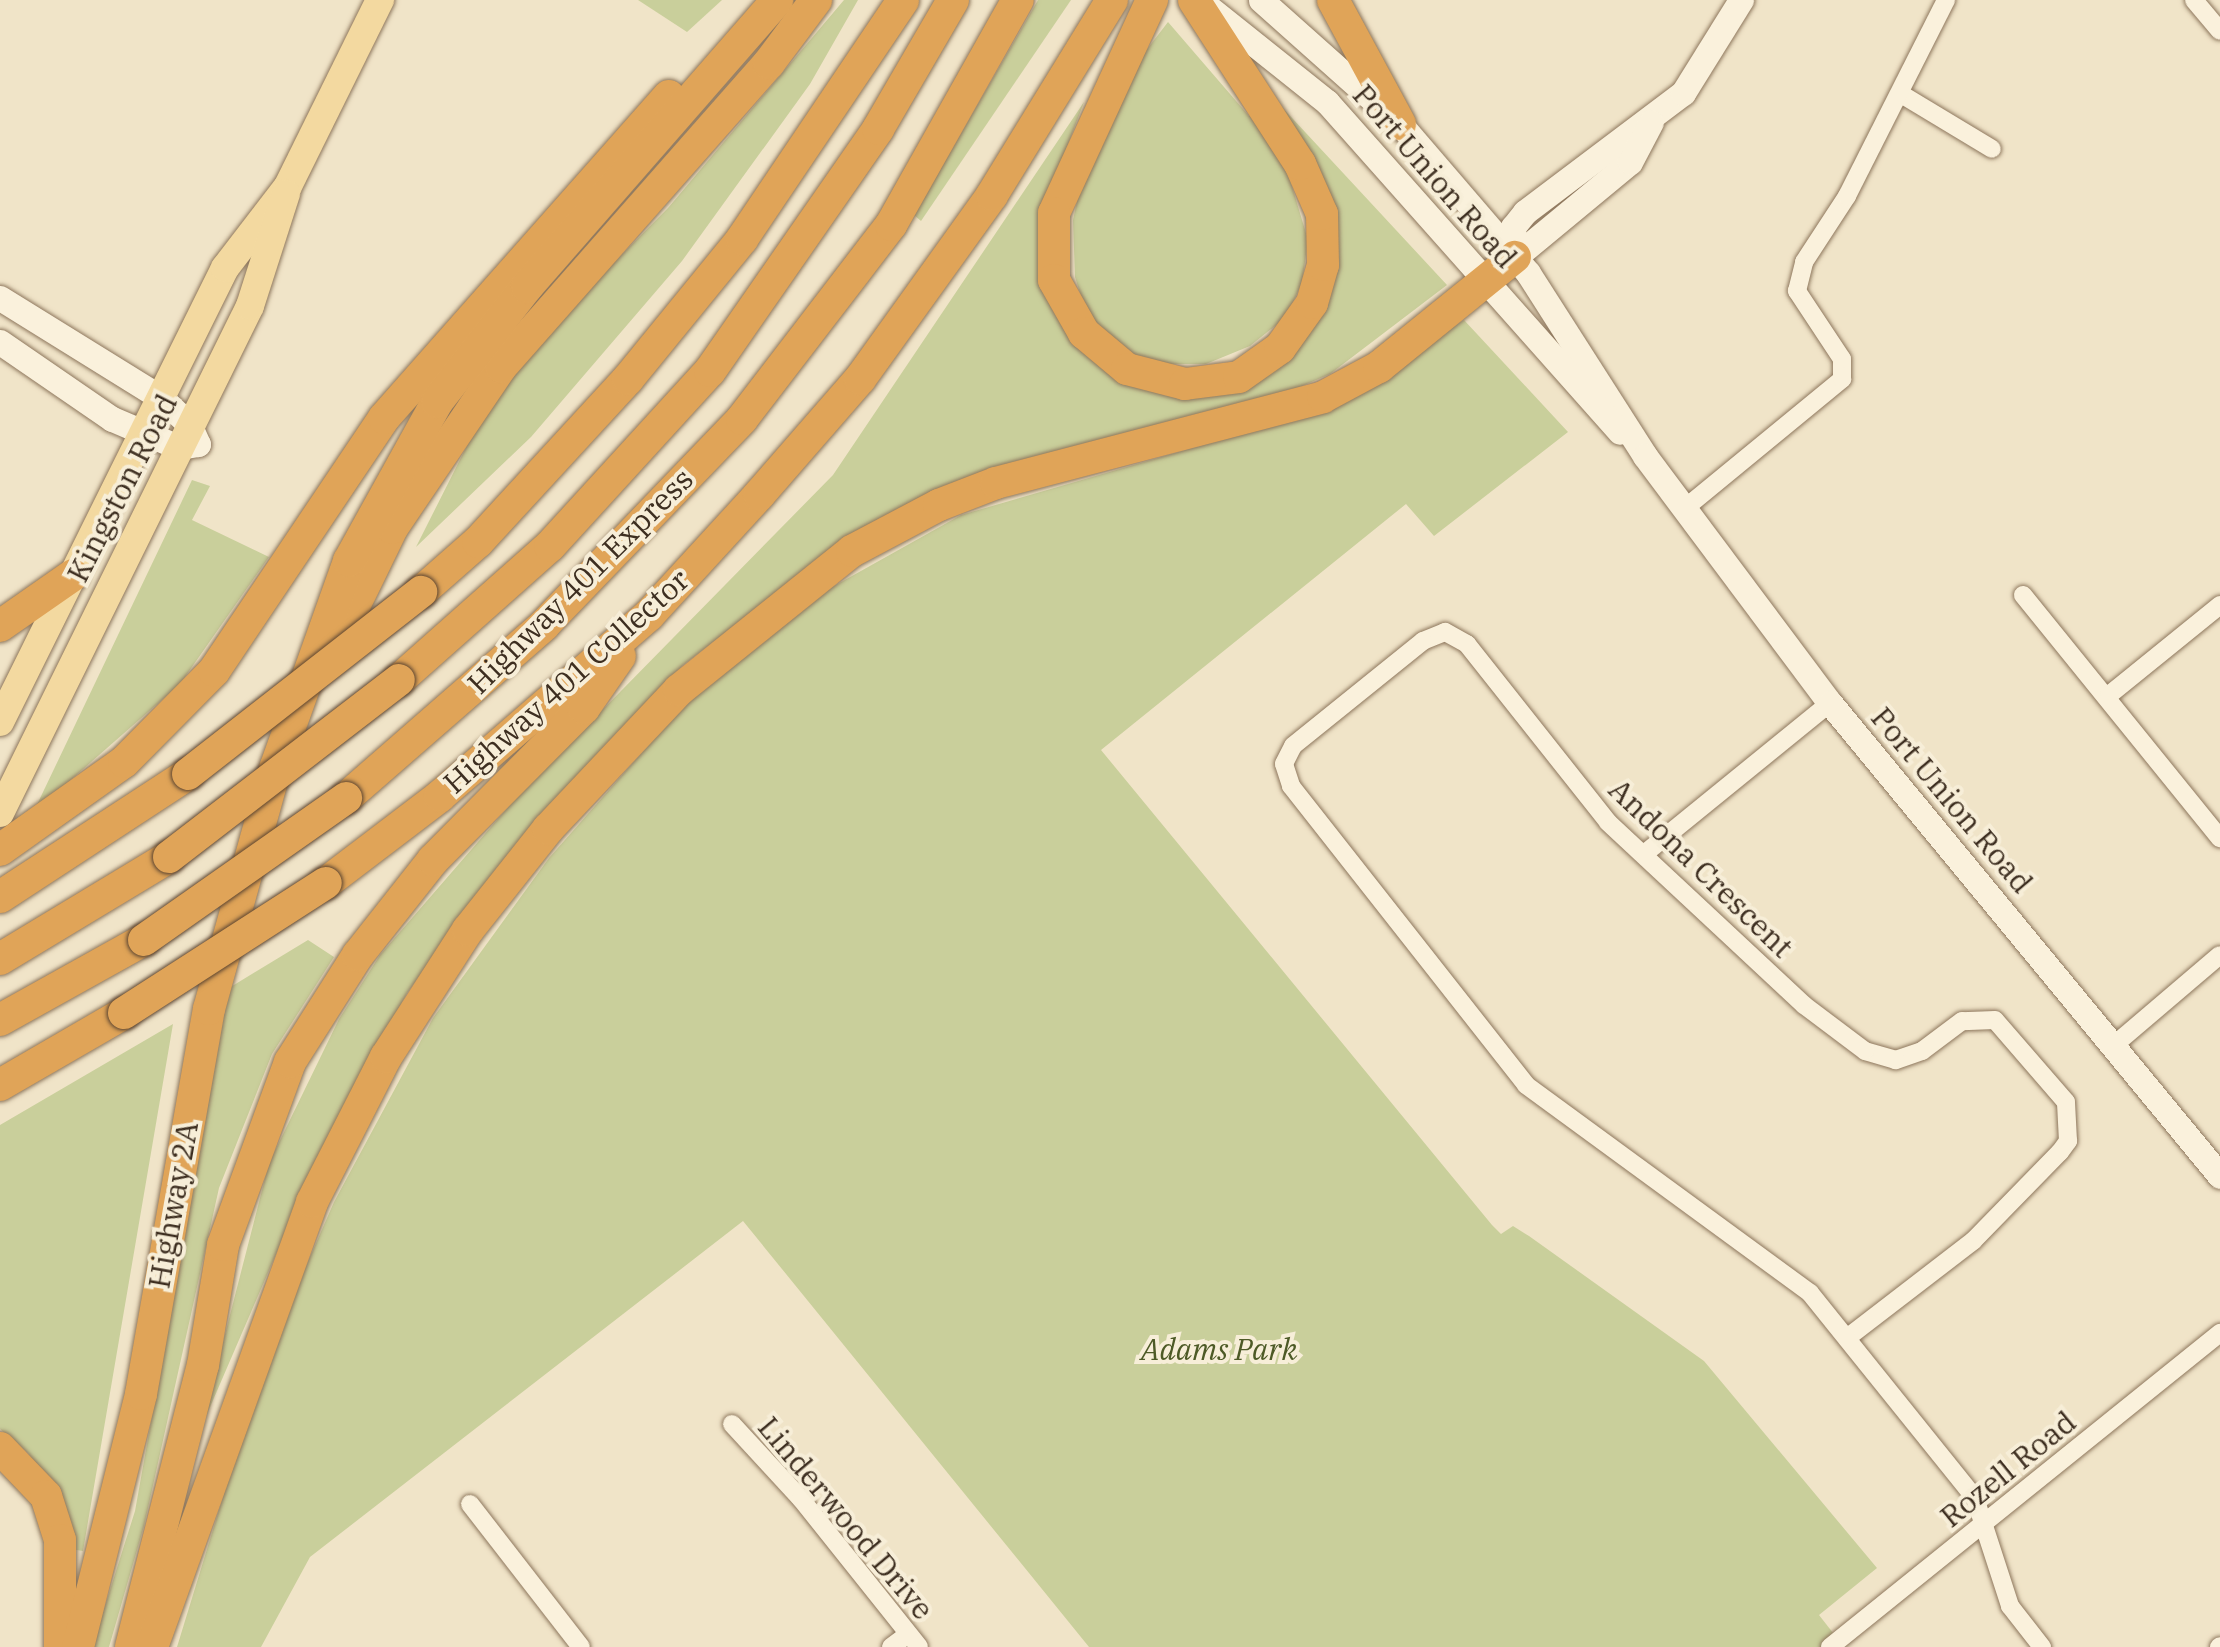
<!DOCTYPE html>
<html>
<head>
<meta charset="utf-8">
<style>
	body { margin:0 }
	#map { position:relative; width:2220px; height:1647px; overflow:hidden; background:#f0e4c8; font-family:"IBM Plex Serif",serif }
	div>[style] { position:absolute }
	.green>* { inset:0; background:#c9cf9b }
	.roads { filter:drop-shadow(0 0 2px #8d765c) drop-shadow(0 0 2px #8d765c) }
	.street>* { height:18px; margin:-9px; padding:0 9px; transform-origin:9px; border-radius:9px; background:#faf1dc }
	.secondary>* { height:25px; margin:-12.5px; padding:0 12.5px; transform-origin:12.5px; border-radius:12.5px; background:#faf1dc }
	.primary>* { height:28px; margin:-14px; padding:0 14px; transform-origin:14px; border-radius:14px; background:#f3d9a0 }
	.highway>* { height:32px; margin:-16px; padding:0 16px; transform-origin:16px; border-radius:16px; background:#e0a458 }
	.bridges { filter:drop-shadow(0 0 2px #5b4430) drop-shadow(0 0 2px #5b4430) }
	.highway-bridge>* { height:32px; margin:-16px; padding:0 16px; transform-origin:16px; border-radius:16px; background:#e0a458 }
	span { translate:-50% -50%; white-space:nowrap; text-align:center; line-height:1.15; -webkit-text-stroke:8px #f7eed8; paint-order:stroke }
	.street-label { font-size:30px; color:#3d2e20 }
	.park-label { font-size:30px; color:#4d5a26; font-style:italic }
</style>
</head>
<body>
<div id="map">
	<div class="green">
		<div style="clip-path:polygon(638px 0,722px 0,687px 32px)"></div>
		<div style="clip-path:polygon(844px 0,858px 0,810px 84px,682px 261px,531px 437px,416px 547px,482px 416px,560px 317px,668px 208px)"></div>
		<div style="clip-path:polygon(1038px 0,1071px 0,921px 221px,914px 215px)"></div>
		<div style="clip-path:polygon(1168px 22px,1249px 116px,1256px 115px,1285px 163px,1308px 240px,1302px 283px,1286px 317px,1250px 346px,1206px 364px,1160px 364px,1127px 352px,1088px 318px,1075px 277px,1073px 220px,1080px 187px,1138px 61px)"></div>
		<div style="clip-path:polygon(1084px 102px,1055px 179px,1045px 235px,1102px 368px,1166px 396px,1242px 388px,1328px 301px,1280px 105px,1447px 285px,1330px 374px,1274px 398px,845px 541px,683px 665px,520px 840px,407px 993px,305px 1187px,201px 1428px,269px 1163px,339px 1019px,380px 955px,517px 797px,833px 475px)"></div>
		<div style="clip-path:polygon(1464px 320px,1568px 432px,1434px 536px,1406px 504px,1101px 750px,1492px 1225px,1501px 1234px,1513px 1226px,1529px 1236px,1704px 1361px,1877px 1568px,1819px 1615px,1844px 1647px,1089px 1647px,743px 1221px,310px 1557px,261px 1647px,177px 1647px,265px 1360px,334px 1202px,433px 1018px,549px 858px,692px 696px,818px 595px,961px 515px,1317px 412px)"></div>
		<div style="clip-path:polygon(192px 480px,210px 486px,192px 520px,269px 557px,180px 684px,33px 813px)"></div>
		<div style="clip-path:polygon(308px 940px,334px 957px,272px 1054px,219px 1188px,144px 1526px,109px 1647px,92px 1647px,135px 1511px,229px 988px)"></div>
		<div style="clip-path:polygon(173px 1024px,83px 1551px,70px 1549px,52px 1490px,28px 1453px,0 1429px,0 1125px)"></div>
	</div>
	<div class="roads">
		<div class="street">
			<div style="left:2194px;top:0;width:40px;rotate:50deg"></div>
			<div style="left:1901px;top:94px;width:106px;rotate:31.1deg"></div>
			<div style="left:1684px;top:509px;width:205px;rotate:-39.4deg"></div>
			<div style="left:1842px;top:379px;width:20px;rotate:-90deg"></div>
			<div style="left:1842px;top:359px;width:82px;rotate:-123.5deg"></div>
			<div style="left:1797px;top:291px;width:30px;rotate:-76deg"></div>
			<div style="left:1804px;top:262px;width:79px;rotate:-56.9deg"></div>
			<div style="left:1847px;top:196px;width:220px;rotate:-63.2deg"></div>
			<div style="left:2023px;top:595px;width:313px;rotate:51deg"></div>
			<div style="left:2109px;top:695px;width:143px;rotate:-39deg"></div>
			<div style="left:1644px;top:854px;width:240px;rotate:-39.1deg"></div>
			<div style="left:2113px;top:1046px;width:140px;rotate:-40.4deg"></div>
			<div style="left:1847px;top:1338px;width:159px;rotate:-37.6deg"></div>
			<div style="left:1973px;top:1241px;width:124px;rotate:-45.7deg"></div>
			<div style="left:2060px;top:1152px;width:14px;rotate:-54deg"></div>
			<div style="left:2068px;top:1141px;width:39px;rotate:-93deg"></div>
			<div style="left:2066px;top:1102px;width:108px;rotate:-130.9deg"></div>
			<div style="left:1995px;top:1020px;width:33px;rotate:178deg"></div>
			<div style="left:1962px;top:1021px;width:50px;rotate:143.1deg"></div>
			<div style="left:1922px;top:1051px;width:28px;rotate:161deg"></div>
			<div style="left:1896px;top:1060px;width:32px;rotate:-164deg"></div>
			<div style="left:1865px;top:1051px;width:76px;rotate:-143deg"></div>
			<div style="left:1804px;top:1005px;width:268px;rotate:-137deg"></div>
			<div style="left:1608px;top:822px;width:227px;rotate:-128.4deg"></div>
			<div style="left:1467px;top:644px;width:25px;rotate:-151deg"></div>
			<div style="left:1445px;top:632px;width:24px;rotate:158deg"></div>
			<div style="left:1423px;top:641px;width:167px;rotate:141.1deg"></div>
			<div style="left:1293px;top:746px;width:20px;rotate:117deg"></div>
			<div style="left:1284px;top:764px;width:23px;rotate:72deg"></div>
			<div style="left:1291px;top:786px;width:380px;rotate:51.8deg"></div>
			<div style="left:1526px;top:1085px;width:352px;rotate:36.2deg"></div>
			<div style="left:1810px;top:1293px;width:263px;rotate:51.2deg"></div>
			<div style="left:1975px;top:1498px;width:114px;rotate:72deg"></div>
			<div style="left:2010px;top:1606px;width:52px;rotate:52deg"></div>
			<div style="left:732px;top:1424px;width:102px;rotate:47.4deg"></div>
			<div style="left:801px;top:1499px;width:189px;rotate:51.4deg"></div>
			<div style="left:470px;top:1504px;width:181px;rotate:52.2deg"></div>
			<div style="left:891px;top:1647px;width:21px;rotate:-37deg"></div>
			<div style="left:1830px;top:1647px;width:501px;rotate:-38.84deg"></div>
			<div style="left:2219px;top:1647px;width:1px;rotate:-45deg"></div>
		</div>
		<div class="secondary">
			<div style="left:1261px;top:0;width:186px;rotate:41.7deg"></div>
			<div style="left:1400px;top:124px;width:196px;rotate:49.3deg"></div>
			<div style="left:1528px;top:273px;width:217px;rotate:57.4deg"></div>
			<div style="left:1645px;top:456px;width:309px;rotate:53.2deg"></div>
			<div style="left:1830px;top:703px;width:613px;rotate:50.49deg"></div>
			<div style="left:1203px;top:3px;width:159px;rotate:38.6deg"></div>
			<div style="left:1327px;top:102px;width:441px;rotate:48.4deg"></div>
			<div style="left:1515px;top:257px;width:30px;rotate:-94deg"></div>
			<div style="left:1513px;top:227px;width:19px;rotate:-51deg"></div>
			<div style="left:1525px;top:212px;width:198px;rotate:-37deg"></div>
			<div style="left:1683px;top:93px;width:110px;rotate:-58.1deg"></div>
			<div style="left:1515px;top:257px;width:149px;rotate:-39.6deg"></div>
			<div style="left:1630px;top:162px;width:45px;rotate:-62.3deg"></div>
			<div style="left:0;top:298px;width:190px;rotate:31.8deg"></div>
			<div style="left:161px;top:398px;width:38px;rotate:43deg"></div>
			<div style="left:189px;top:424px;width:22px;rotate:66deg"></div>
			<div style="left:198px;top:444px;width:20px;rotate:171deg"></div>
			<div style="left:178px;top:447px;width:72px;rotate:-157deg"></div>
			<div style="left:112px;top:419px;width:136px;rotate:-145.5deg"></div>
		</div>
		<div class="primary">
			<div style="left:0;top:722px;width:507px;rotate:-63.64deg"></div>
			<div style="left:225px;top:268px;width:103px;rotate:-52.5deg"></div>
			<div style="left:288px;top:186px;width:208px;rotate:-63.7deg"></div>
			<div style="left:0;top:813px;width:565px;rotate:-63.75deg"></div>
			<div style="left:250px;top:306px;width:118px;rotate:-72.2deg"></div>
		</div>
		<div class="highway">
			<div style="left:1152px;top:0;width:234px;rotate:114.7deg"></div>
			<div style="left:1054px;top:213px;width:67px;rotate:90deg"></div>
			<div style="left:1054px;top:280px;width:61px;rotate:60.5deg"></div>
			<div style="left:1084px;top:333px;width:56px;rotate:39.9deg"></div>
			<div style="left:1127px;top:369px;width:60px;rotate:14.5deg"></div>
			<div style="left:1185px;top:384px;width:54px;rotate:-7.4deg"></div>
			<div style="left:1239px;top:377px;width:50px;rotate:-35.3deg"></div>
			<div style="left:1280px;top:348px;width:55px;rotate:-54.6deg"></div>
			<div style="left:1312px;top:303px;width:40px;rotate:-74deg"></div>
			<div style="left:1323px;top:265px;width:51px;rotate:-91.1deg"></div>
			<div style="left:1322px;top:214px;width:55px;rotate:-113.7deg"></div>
			<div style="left:1300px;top:164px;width:195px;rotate:-122.9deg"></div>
			<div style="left:1333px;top:0;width:141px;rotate:61.6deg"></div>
			<div style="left:421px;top:592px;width:76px;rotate:-41.3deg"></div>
			<div style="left:478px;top:542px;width:222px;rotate:-47.4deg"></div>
			<div style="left:628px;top:379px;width:181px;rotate:-50.8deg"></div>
			<div style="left:742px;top:239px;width:288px;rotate:-56deg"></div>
			<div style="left:0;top:626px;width:89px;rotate:-34.9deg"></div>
			<div style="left:344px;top:627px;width:110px;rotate:-64.1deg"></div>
			<div style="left:392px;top:528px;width:194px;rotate:-55.9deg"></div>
			<div style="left:501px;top:367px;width:405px;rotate:-48.6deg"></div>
			<div style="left:769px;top:63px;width:79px;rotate:-53.3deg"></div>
			<div style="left:399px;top:680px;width:202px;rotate:-41.6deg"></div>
			<div style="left:550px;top:546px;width:237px;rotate:-47.6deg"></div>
			<div style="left:710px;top:371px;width:295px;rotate:-55.2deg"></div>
			<div style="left:878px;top:129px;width:149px;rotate:-59.8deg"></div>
			<div style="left:346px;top:798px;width:263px;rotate:-41.1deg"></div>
			<div style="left:544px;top:625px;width:286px;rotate:-46.1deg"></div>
			<div style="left:742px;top:419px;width:245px;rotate:-52.5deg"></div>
			<div style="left:891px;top:225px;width:258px;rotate:-60.6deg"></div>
			<div style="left:0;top:850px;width:152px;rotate:-35.4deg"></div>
			<div style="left:124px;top:762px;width:128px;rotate:-45.3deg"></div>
			<div style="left:214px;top:671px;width:305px;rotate:-56.1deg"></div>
			<div style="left:384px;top:418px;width:430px;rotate:-48.5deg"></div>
			<div style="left:326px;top:883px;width:143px;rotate:-37.3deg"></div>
			<div style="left:440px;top:796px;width:276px;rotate:-40.9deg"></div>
			<div style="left:649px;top:615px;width:163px;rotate:-47.5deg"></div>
			<div style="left:759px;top:495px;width:154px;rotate:-49deg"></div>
			<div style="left:860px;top:379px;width:226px;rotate:-54.3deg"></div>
			<div style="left:992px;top:195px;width:229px;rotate:-58.4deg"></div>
			<div style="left:0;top:897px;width:225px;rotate:-33.2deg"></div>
			<div style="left:0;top:959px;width:197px;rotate:-31.1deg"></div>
			<div style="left:0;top:1020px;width:165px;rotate:-29.1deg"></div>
			<div style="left:0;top:1085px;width:143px;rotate:-30.1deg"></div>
			<div style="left:0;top:1448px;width:66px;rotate:46.2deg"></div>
			<div style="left:46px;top:1496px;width:46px;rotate:72.3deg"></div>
			<div style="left:60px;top:1540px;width:107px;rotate:90deg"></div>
			<div style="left:78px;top:1647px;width:261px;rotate:-76deg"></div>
			<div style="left:141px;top:1394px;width:391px;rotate:-80deg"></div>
			<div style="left:209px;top:1009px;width:252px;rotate:-74.6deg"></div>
			<div style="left:276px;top:766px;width:218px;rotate:-70.4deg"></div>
			<div style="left:349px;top:561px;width:182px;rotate:-61deg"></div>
			<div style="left:437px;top:402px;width:146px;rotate:-52deg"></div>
			<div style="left:527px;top:287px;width:381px;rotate:-48.9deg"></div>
			<div style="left:131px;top:1647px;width:291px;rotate:-75.7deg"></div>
			<div style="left:203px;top:1365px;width:122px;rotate:-80.5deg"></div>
			<div style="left:223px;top:1245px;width:195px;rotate:-69.9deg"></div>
			<div style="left:290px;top:1062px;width:127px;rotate:-57.6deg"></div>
			<div style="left:358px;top:955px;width:121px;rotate:-51.7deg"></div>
			<div style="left:433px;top:860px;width:214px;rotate:-45.2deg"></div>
			<div style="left:584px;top:708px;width:63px;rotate:-55.3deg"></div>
			<div style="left:152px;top:1647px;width:473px;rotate:-70.2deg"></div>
			<div style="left:312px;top:1202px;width:163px;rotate:-63deg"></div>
			<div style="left:386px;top:1057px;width:151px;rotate:-57.2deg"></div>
			<div style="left:468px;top:930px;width:129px;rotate:-51.6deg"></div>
			<div style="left:548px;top:829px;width:191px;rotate:-46.7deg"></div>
			<div style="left:679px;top:690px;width:222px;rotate:-38.8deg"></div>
			<div style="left:852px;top:551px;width:98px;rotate:-27.9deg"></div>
			<div style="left:939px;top:505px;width:61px;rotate:-21.1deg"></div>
			<div style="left:996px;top:483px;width:338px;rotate:-14.7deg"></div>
			<div style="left:1323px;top:397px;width:64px;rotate:-28.2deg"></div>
			<div style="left:1379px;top:367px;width:175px;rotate:-39deg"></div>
		</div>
	</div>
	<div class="bridges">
		<div class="highway-bridge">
			<div style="left:188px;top:774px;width:296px;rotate:-38deg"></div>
			<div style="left:169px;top:857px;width:290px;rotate:-37.6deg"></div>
			<div style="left:144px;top:940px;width:247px;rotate:-35.1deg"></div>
			<div style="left:124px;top:1013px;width:240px;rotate:-32.8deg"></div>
		</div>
	</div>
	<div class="street-label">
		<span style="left:1435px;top:176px;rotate:49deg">Port Union Road</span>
		<span style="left:122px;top:488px;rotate:-63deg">Kingston Road</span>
		<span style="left:580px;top:581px;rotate:-45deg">Highway 401 Express</span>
		<span style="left:566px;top:681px;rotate:-42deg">Highway 401 Collector</span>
		<span style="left:1952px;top:800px;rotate:50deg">Port Union Road</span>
		<span style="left:1701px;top:868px;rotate:44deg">Andona Crescent</span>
		<span style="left:173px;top:1205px;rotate:-80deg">Highway 2A</span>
		<span style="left:2008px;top:1469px;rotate:-39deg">Rozell Road</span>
		<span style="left:846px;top:1518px;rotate:50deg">Linderwood Drive</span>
	</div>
	<div class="park-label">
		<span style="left:1219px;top:1349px">Adams Park</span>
	</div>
</div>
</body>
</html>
